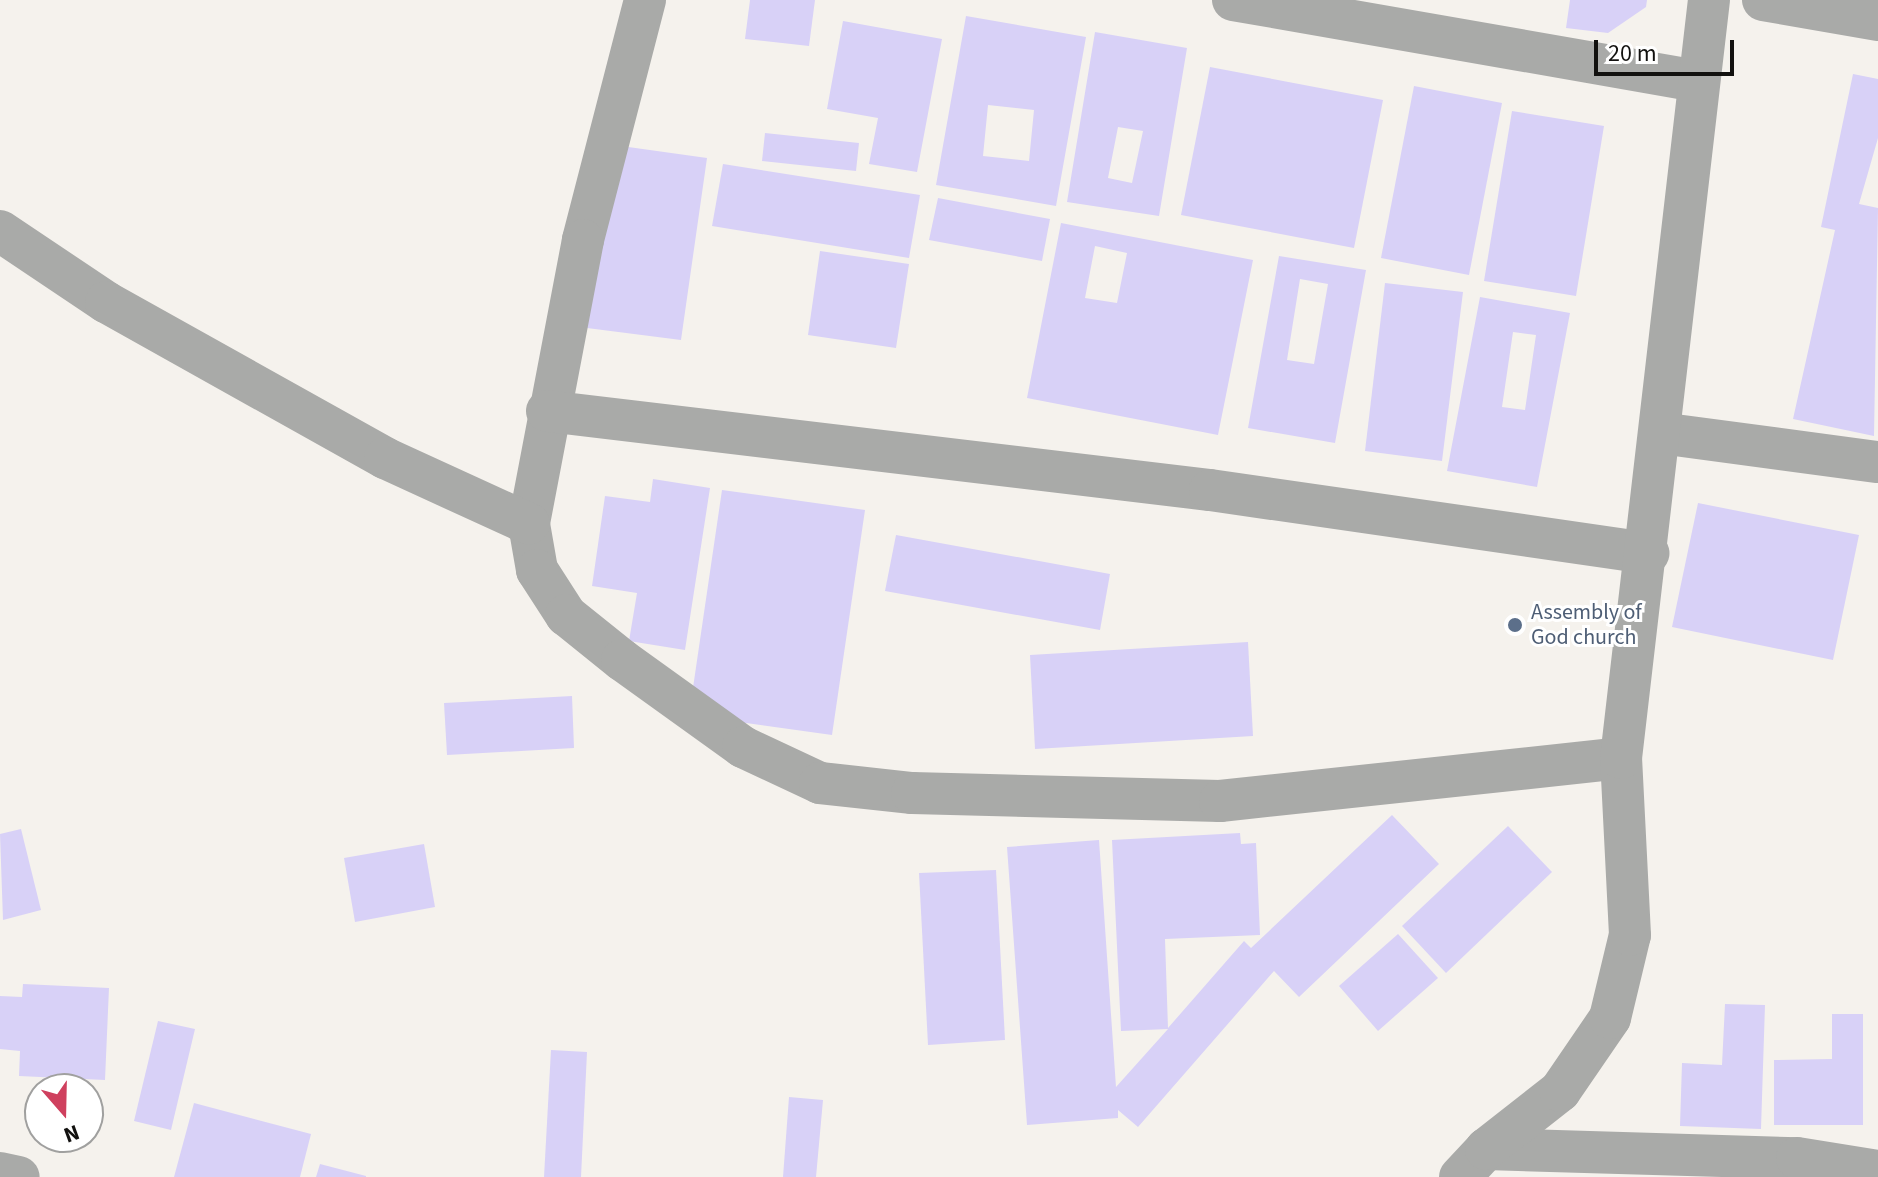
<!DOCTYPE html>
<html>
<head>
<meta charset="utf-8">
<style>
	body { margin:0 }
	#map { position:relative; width:1878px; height:1177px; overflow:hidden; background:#f5f2ed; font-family:"Source Sans 3",sans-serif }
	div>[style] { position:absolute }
	.building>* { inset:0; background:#d8d1f7 }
	.street>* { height:42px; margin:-21px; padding:0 21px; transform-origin:21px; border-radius:21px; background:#a9aaa8 }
	.dots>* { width:22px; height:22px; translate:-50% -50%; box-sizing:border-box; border:4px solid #fff; border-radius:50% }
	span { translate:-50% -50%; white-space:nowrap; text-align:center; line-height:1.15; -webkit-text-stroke:6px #fff; paint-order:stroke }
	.service-label { font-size:22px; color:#4e5e75 }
	.left { translate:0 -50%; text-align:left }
	.north { position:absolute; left:24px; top:1073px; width:80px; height:80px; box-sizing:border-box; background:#fff; border:2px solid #a0a09f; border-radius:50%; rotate:160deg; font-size:22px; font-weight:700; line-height:32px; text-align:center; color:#12110f }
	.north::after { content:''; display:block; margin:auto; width:28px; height:36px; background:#cf405e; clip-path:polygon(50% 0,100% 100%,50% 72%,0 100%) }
	.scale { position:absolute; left:1594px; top:40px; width:140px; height:36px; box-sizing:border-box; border:4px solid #12110f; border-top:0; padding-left:10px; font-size:24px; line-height:28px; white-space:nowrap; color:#12110f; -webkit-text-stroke:6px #fff; paint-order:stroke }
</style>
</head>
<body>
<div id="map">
	<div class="building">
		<div style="clip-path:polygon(750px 0,815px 0,809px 46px,745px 39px)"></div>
		<div style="clip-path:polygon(1570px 0,1647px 0,1646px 7px,1608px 33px,1566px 28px)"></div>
		<div style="clip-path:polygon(evenodd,966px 16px,1086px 37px,1056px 206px,936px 185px,966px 16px,988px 105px,1034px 110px,1029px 161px,983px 156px,988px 105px)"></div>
		<div style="clip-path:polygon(843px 21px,942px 39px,917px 172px,869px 164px,878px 118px,827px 109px)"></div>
		<div style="clip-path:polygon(evenodd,1095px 32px,1187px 48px,1159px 216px,1067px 202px,1095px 32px,1118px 127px,1143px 131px,1132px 183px,1108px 178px,1118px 127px)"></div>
		<div style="clip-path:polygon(1210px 67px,1383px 100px,1354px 248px,1181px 215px)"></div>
		<div style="clip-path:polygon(1853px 74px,1878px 79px,1878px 138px,1859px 204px,1878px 208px,1874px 436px,1793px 419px,1835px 230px,1821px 227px)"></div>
		<div style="clip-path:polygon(1414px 86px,1502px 103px,1469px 275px,1381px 258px)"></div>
		<div style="clip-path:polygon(1512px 111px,1604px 126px,1576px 296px,1484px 281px)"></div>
		<div style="clip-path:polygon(765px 133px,859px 143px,856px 171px,762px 161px)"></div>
		<div style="clip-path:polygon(614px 145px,707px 158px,681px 340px,587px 328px)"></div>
		<div style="clip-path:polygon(723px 164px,920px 195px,909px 258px,712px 226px)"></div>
		<div style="clip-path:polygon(938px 198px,1050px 219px,1042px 261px,929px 240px)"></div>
		<div style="clip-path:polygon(evenodd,1061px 223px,1253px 260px,1218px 435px,1027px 398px,1061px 223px,1095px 246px,1127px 253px,1117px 303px,1085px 298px,1095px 246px)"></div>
		<div style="clip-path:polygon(820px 251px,909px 264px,896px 348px,808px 335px)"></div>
		<div style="clip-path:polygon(evenodd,1279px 256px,1366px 270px,1335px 443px,1248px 428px,1279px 256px,1300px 279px,1328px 284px,1314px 364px,1287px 360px,1300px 279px)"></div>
		<div style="clip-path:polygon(1385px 283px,1463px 292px,1442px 461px,1365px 451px)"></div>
		<div style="clip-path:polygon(evenodd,1480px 297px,1570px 313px,1537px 487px,1447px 471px,1480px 297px,1513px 332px,1536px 335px,1525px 410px,1502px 407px,1513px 332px)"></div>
		<div style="clip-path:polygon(653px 479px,710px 488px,685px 650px,629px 641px,637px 593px,592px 586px,605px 496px,650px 502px)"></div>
		<div style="clip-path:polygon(722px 490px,865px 510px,832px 735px,689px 715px)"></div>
		<div style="clip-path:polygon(1698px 503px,1859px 535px,1833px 660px,1672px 627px)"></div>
		<div style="clip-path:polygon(896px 535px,1110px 574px,1100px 630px,885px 591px)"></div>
		<div style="clip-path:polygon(1248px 642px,1253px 736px,1035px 749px,1030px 655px)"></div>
		<div style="clip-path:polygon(572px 696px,574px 748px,447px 755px,444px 703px)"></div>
		<div style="clip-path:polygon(1392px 815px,1439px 864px,1299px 997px,1274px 971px,1138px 1127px,1118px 1110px,1118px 1118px,1027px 1125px,1007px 847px,1099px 840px,1116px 1087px,1168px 1029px,1121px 1031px,1112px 840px,1240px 833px,1241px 844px,1256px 843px,1260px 935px,1165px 939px,1168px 1028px,1244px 941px,1251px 948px)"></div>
		<div style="clip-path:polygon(1508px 826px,1552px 872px,1446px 973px,1402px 926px)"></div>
		<div style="clip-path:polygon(21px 829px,41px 910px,3px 920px,0 834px)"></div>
		<div style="clip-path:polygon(424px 844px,435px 907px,355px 922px,344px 858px)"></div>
		<div style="clip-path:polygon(996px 870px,1005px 1040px,928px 1045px,919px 873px)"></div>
		<div style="clip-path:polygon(1398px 934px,1438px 978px,1378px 1031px,1339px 986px)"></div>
		<div style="clip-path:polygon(23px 984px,109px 988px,105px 1080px,19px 1076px,20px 1051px,0 1049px,0 996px,22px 997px)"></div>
		<div style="clip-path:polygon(1725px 1004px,1765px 1005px,1761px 1129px,1680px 1126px,1682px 1063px,1722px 1065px)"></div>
		<div style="clip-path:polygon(1832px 1014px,1863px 1014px,1863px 1125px,1774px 1125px,1774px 1060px,1832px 1059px)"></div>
		<div style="clip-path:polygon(158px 1021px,195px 1029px,171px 1130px,134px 1121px)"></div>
		<div style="clip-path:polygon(551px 1050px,587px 1052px,581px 1177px,544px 1177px)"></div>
		<div style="clip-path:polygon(789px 1097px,823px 1100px,816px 1177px,783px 1177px)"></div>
		<div style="clip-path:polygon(194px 1103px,311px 1134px,300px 1177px,174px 1177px)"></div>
		<div style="clip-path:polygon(320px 1164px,366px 1176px,366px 1177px,316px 1177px)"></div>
	</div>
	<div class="street">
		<div style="left:645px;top:0;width:248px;rotate:104.5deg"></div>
		<div style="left:583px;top:240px;width:289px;rotate:100.8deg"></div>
		<div style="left:529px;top:524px;width:47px;rotate:80.1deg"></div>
		<div style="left:537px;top:570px;width:54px;rotate:57.2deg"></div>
		<div style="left:566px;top:615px;width:72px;rotate:38.8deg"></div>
		<div style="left:622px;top:660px;width:149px;rotate:35.7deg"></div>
		<div style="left:743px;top:747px;width:85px;rotate:25.1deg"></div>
		<div style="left:820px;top:783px;width:93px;rotate:6.2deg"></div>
		<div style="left:912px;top:793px;width:308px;rotate:1.5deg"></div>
		<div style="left:1220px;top:801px;width:403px;rotate:-6.1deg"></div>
		<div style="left:1233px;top:0;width:471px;rotate:9.9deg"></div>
		<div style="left:1763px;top:0;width:117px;rotate:9.9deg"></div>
		<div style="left:0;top:231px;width:128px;rotate:33.8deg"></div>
		<div style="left:106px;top:302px;width:320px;rotate:29.2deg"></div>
		<div style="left:385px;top:458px;width:158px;rotate:24.6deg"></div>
		<div style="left:547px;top:411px;width:668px;rotate:6.8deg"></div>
		<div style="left:1210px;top:490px;width:443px;rotate:8.2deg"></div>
		<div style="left:1660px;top:433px;width:220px;rotate:7.6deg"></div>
		<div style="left:1486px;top:1149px;width:311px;rotate:1.7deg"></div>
		<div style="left:1797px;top:1158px;width:82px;rotate:9.1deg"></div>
		<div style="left:0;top:1173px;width:19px;rotate:12deg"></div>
		<div style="left:1460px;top:1177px;width:38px;rotate:-47deg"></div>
		<div style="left:1486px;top:1149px;width:94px;rotate:-38.1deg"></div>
		<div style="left:1560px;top:1091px;width:88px;rotate:-55.6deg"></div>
		<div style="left:1610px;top:1018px;width:85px;rotate:-76.5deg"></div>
		<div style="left:1630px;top:935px;width:177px;rotate:-92.9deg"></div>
		<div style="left:1621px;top:758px;width:763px;rotate:-83.38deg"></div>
	</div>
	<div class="dots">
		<div style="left:1515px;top:625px;background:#5c6f8a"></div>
	</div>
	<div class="service-label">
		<span class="left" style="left:1531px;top:625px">Assembly of<br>God church</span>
	</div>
	<div class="north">N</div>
	<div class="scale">20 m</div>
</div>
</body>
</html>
